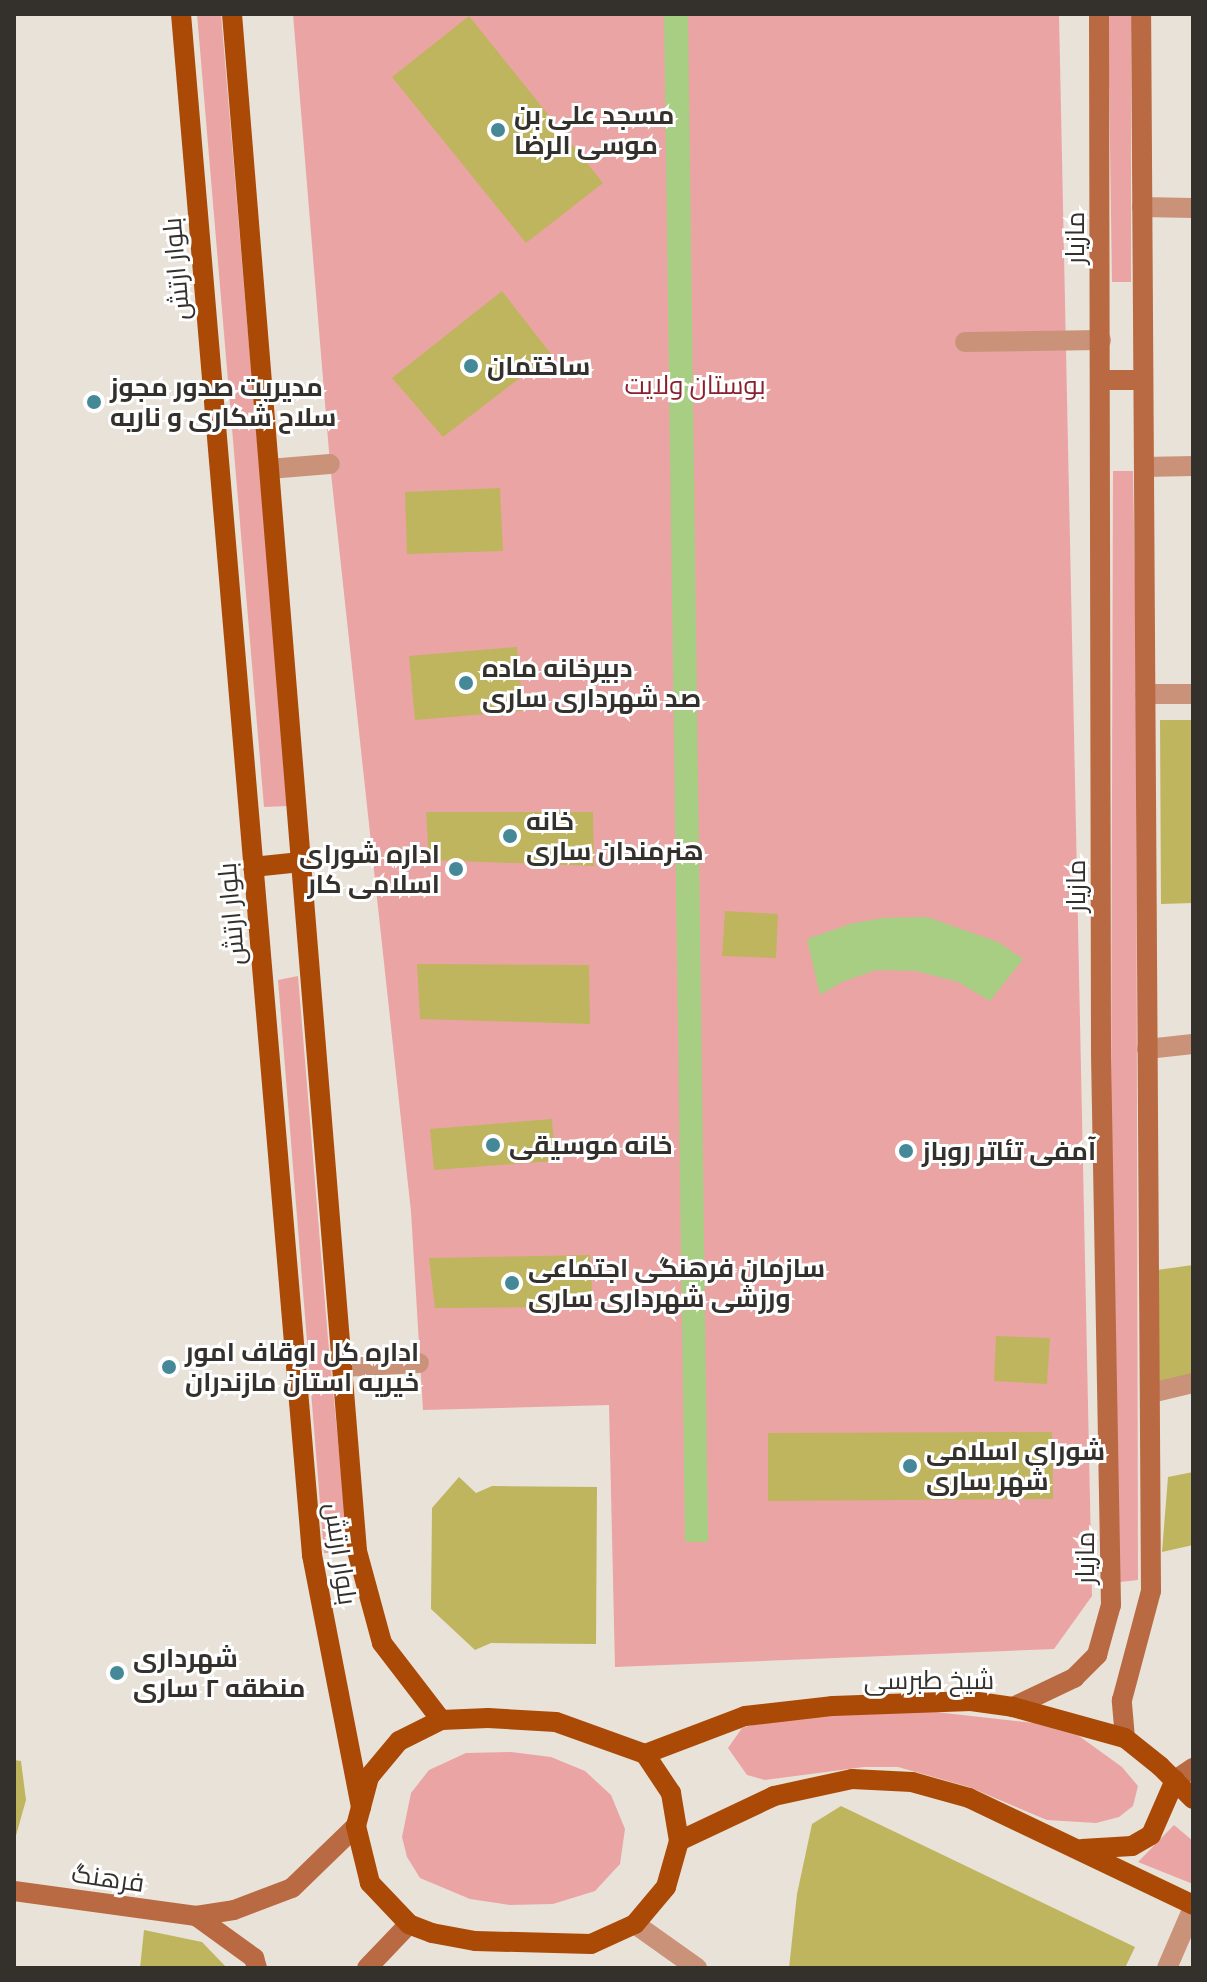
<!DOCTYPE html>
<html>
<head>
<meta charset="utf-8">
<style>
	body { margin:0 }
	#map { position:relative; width:1207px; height:1982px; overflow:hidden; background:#e9e2d8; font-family:Ubuntu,Cairo,sans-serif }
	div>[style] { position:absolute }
	.green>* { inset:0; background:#eba4a4 }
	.water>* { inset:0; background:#a7ce82 }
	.building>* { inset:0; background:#bfb55e }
	.service>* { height:20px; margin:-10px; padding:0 10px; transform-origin:10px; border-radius:10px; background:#ca9379 }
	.minor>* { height:20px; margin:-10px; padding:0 10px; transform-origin:10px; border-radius:10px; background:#ca9379 }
	.secondary>* { height:20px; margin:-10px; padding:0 10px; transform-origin:10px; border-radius:10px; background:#b96a42 }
	.primary>* { height:20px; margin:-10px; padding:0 10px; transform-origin:10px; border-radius:10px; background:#ab4a06 }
	.dots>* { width:22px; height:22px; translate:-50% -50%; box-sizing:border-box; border:4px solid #fff; border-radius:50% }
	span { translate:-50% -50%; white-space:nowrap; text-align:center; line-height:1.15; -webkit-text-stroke:6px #fff; paint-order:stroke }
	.poi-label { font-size:26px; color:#34312d; font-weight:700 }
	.left { translate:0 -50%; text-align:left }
	.right { translate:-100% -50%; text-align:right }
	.street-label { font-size:26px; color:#34312d }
	.park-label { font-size:26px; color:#89202d }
	.frame { position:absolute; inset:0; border:16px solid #34312d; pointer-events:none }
</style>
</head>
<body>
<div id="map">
	<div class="green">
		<div style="clip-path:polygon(197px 14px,221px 14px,288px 806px,264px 807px)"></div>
		<div style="clip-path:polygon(293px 14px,1059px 14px,1092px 1596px,1054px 1649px,615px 1667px,609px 1405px,423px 1410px,411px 1212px,330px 464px)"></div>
		<div style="clip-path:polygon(1108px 14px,1131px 14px,1131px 282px,1112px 282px)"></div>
		<div style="clip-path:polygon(1113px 471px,1133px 471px,1136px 641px,1138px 1580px,1120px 1582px,1111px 1117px)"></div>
		<div style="clip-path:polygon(298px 976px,328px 1339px,349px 1553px,324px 1553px,278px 980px)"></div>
		<div style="clip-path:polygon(900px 1708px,1034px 1723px,1079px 1736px,1122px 1767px,1138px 1786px,1133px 1806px,1119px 1817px,1096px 1823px,1047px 1820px,969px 1787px,898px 1767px,864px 1767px,765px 1780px,747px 1775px,728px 1748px,742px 1728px,762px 1722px)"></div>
		<div style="clip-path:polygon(511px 1752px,551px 1757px,585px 1771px,611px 1795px,625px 1829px,620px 1864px,595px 1891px,553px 1904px,510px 1905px,470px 1899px,420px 1878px,407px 1857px,402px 1837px,411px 1793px,429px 1770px,466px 1753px)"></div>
		<div style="clip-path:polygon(1174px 1825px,1193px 1841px,1193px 1884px,1138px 1862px)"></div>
	</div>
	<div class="water">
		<div style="clip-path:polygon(664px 14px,688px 14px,708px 1542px,685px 1542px)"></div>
		<div style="clip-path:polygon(927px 917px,998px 942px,1023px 959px,990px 1001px,958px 982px,916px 971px,876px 970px,842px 982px,820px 995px,807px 939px,850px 924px,882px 918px)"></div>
	</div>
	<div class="building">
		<div style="clip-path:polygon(469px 16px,603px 183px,526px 243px,392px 77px)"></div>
		<div style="clip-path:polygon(502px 291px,551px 354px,443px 437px,392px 378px)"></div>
		<div style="clip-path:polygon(500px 488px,503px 551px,407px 554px,405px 492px)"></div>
		<div style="clip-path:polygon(517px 647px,523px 711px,415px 720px,409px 656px)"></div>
		<div style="clip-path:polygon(1160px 720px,1193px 720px,1193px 903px,1161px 904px)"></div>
		<div style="clip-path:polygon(426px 812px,593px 812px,594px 866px,429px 860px)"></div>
		<div style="clip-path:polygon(725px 911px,778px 914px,776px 958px,722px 956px)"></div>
		<div style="clip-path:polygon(417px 964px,589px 965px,590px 1024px,420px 1019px)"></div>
		<div style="clip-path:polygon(552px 1119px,555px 1161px,434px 1170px,430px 1129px)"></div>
		<div style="clip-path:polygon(590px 1255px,593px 1307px,435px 1308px,429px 1258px)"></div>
		<div style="clip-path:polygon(1193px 1265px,1193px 1383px,1151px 1393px,1150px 1271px)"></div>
		<div style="clip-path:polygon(996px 1336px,1050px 1338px,1047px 1384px,994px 1381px)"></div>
		<div style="clip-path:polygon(1052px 1432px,1053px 1499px,768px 1501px,768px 1433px)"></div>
		<div style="clip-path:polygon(1193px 1472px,1193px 1545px,1162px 1552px,1168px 1477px)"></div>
		<div style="clip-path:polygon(459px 1477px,476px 1493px,492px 1486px,597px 1487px,596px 1644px,491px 1643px,475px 1650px,431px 1609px,432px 1508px)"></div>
		<div style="clip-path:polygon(14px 1760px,21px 1761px,26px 1800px,15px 1839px)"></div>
		<div style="clip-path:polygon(841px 1806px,1135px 1947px,1125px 1968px,789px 1968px,797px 1894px,812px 1824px)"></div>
		<div style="clip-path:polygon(144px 1930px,202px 1942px,227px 1968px,140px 1968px)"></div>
	</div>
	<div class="service">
		<div style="left:965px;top:342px;width:136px;rotate:-0.8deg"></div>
		<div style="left:269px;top:469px;width:61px;rotate:-4.7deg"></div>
		<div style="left:342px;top:1367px;width:77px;rotate:-3deg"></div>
	</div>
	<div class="minor">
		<div style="left:1142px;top:207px;width:51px;rotate:1.1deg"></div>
		<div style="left:1144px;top:467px;width:49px;rotate:-1.2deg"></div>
		<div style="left:1145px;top:694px;width:48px"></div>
		<div style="left:1147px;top:1049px;width:46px;rotate:-6.2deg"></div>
		<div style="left:1151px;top:1393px;width:43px;rotate:-13.4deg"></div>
		<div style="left:635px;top:1924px;width:76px;rotate:35.4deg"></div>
		<div style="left:1167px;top:1968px;width:65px;rotate:-66.6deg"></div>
	</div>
	<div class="secondary">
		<div style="left:1102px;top:380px;width:41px"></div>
		<div style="left:1013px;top:1707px;width:68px;rotate:-25.4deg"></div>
		<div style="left:1074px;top:1678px;width:33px;rotate:-45deg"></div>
		<div style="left:1097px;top:1655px;width:52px;rotate:-74.4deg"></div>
		<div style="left:1111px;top:1605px;width:553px;rotate:-91.04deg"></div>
		<div style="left:1101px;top:1052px;width:1038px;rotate:-90.11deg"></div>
		<div style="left:1125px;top:1738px;width:38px;rotate:-95deg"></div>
		<div style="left:1122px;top:1700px;width:113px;rotate:-75.1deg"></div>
		<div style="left:1151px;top:1591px;width:1577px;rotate:-90.36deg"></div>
		<div style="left:1175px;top:1780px;width:22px;rotate:-34deg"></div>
		<div style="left:14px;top:1891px;width:184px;rotate:7.8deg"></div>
		<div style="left:196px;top:1916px;width:38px;rotate:-9deg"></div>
		<div style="left:234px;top:1910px;width:62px;rotate:-20.8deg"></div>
		<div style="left:292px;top:1888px;width:89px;rotate:-44.1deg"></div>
		<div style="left:196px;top:1916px;width:72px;rotate:35.9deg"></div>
		<div style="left:254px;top:1958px;width:10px;rotate:73deg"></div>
		<div style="left:367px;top:1968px;width:61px;rotate:-46.3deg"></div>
	</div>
	<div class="primary">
		<div style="left:181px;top:14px;width:1547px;rotate:85.14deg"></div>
		<div style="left:312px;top:1555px;width:257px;rotate:79deg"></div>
		<div style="left:232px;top:14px;width:1542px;rotate:85.35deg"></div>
		<div style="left:357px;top:1551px;width:95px;rotate:74.8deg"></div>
		<div style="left:382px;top:1643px;width:97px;rotate:52.5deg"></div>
		<div style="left:253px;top:867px;width:48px;rotate:-5.9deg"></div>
		<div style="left:488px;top:1718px;width:68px;rotate:3.4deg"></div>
		<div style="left:556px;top:1722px;width:95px;rotate:19.8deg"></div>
		<div style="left:645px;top:1754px;width:47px;rotate:56.3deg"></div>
		<div style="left:671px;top:1793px;width:49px;rotate:80.5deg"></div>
		<div style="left:679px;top:1841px;width:48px;rotate:105.8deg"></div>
		<div style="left:666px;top:1887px;width:48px;rotate:130deg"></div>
		<div style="left:635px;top:1924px;width:48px;rotate:155.6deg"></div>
		<div style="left:591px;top:1944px;width:116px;rotate:-178.5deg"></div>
		<div style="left:475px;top:1941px;width:44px;rotate:-169.5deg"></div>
		<div style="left:432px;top:1933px;width:25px;rotate:-159deg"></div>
		<div style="left:409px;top:1924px;width:57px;rotate:-133.6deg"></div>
		<div style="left:370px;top:1883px;width:59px;rotate:-103.8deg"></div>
		<div style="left:356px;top:1826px;width:51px;rotate:-75.1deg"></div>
		<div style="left:369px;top:1777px;width:47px;rotate:-50.2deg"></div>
		<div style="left:399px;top:1741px;width:47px;rotate:-26.6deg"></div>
		<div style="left:441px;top:1720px;width:47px;rotate:-2.4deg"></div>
		<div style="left:645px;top:1754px;width:107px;rotate:-20.8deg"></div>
		<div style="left:745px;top:1716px;width:89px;rotate:-6.5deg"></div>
		<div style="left:833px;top:1706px;width:138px;rotate:-2.1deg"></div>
		<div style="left:971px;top:1701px;width:42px;rotate:8.1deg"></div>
		<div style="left:1013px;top:1707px;width:116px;rotate:15.5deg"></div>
		<div style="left:1125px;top:1738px;width:45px;rotate:38.7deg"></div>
		<div style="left:1160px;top:1766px;width:47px;rotate:45deg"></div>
		<div style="left:679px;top:1841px;width:105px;rotate:-25.3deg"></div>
		<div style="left:774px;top:1796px;width:80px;rotate:-12.3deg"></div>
		<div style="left:852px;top:1779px;width:60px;rotate:2.9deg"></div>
		<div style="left:912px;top:1782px;width:59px;rotate:15.7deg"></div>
		<div style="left:969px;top:1798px;width:248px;rotate:25.5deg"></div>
		<div style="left:1082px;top:1849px;width:50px;rotate:-3.4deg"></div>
		<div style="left:1132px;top:1846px;width:22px;rotate:-30deg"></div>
		<div style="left:1151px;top:1835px;width:60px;rotate:-66.4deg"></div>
	</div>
	<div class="dots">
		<div style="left:498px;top:130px;background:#458898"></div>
		<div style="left:471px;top:366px;background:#458898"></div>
		<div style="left:94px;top:402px;background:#458898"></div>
		<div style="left:466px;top:683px;background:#458898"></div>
		<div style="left:510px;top:836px;background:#458898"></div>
		<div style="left:456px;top:869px;background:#458898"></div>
		<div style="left:493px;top:1145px;background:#458898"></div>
		<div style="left:906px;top:1151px;background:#458898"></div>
		<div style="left:512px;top:1283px;background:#458898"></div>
		<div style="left:169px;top:1367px;background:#458898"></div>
		<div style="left:910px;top:1466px;background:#458898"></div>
		<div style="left:117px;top:1673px;background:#458898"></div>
	</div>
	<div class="poi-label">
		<span class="left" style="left:514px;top:130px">مسجد علی بن<br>موسی الرضا</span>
		<span class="left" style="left:487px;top:366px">ساختمان</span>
		<span class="left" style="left:110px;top:402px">مدیریت صدور مجوز<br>سلاح شکاری و ناریه</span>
		<span class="left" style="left:482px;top:683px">دبیرخانه ماده<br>صد شهرداری ساری</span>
		<span class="left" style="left:526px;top:836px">خانه<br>هنرمندان ساری</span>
		<span class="right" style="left:440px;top:869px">اداره شورای<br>اسلامی کار</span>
		<span class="left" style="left:509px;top:1145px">خانه موسیقی</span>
		<span class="left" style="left:922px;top:1151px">آمفی تئاتر روباز</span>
		<span class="left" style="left:528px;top:1283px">سازمان فرهنگی اجتماعی<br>ورزشی شهرداری ساری</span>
		<span class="left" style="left:185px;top:1367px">اداره کل اوقاف امور<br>خیریه استان مازندران</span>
		<span class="left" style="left:926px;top:1466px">شورای اسلامی<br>شهر ساری</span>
		<span class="left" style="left:133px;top:1673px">شهرداری<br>منطقه ۲ ساری</span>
	</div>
	<div class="street-label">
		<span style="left:1075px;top:238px;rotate:-90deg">مازیار</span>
		<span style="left:176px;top:269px;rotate:-95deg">بلوار ارتش</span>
		<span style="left:1076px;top:886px;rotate:-90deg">مازیار</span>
		<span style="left:231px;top:914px;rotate:-95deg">بلوار ارتش</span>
		<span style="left:341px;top:1554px;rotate:82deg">بلوار ارتش</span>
		<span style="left:1085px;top:1558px;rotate:-90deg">مازیار</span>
		<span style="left:929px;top:1680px">شیخ طبرسی</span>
		<span style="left:108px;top:1878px;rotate:8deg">فرهنگ</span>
	</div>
	<div class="park-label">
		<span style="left:695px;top:385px">بوستان ولایت</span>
	</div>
	<div class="frame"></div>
</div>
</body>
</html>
